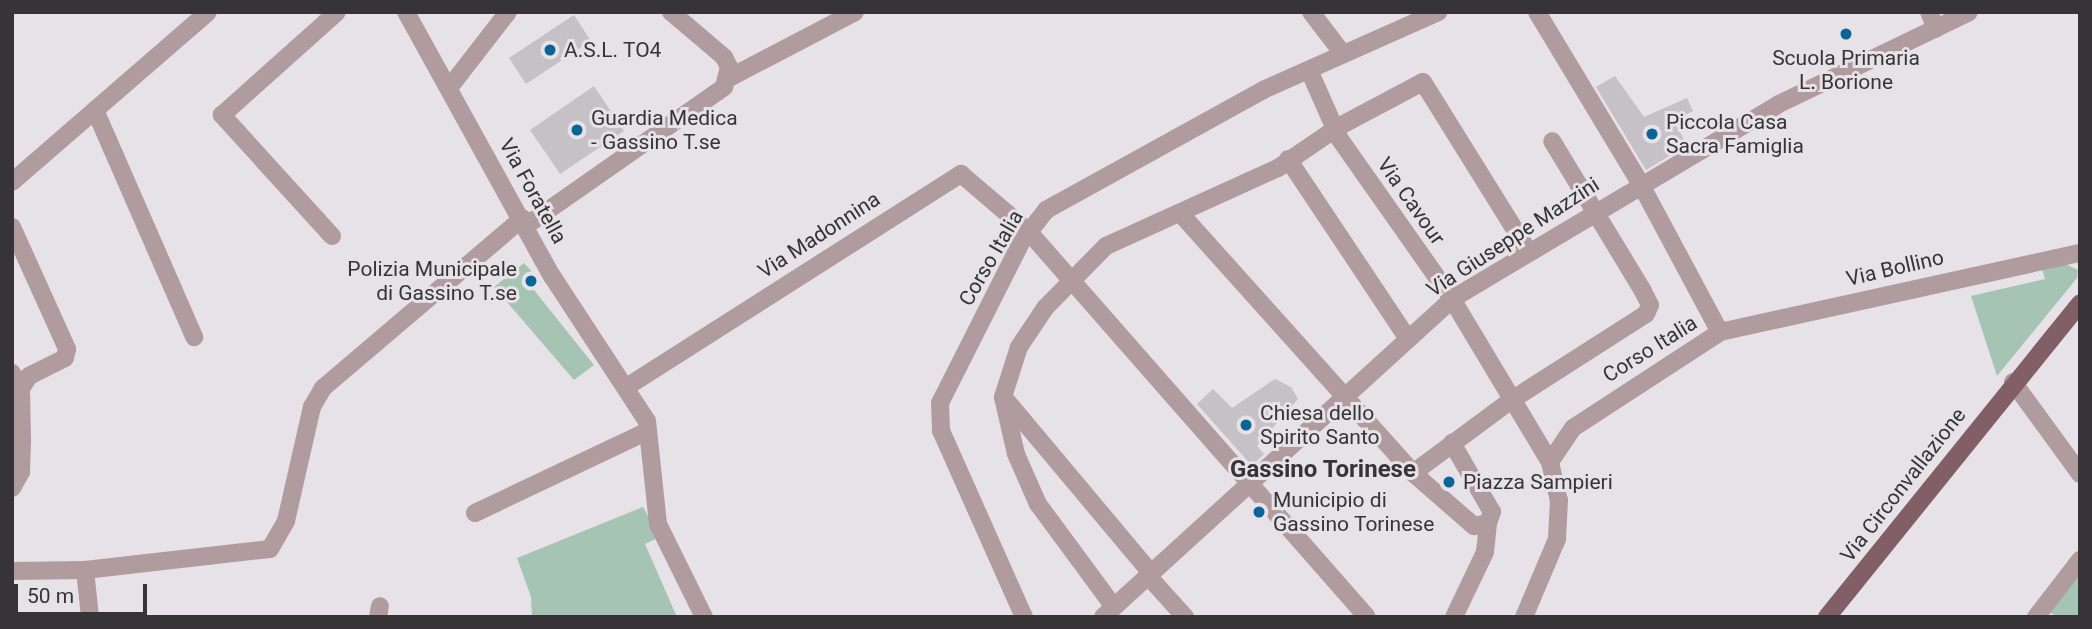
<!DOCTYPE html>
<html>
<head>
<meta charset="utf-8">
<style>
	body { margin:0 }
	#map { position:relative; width:2092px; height:629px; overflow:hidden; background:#e7e2e8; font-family:Roboto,sans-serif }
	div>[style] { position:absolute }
	.green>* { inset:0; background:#a5c4b3 }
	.building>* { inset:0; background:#c6c1c6 }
	.minor>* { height:18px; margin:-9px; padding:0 9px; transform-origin:9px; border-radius:9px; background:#b09b9f }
	.primary>* { height:18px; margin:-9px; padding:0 9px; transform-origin:9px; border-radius:9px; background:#825f66 }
	.dots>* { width:19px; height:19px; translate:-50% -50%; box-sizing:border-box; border:4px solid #e7e2e8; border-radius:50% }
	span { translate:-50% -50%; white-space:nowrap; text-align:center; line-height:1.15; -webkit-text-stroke:6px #e7e2e8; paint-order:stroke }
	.poi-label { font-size:21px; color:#363436 }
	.left { translate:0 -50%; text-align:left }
	.right { translate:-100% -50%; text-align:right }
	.street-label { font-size:21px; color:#363436 }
	.quarter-label { font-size:24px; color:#363436; font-weight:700 }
	.frame { position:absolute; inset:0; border:14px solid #363436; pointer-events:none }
	.scale { position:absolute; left:14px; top:584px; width:133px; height:32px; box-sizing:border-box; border:4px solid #363436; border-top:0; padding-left:9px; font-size:21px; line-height:24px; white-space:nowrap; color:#363436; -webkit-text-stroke:5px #e7e2e8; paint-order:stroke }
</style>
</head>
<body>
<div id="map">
	<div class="green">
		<div style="clip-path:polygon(524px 263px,541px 282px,534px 290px,594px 365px,574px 380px,494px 287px)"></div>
		<div style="clip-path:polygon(2065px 264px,2078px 270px,2077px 278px,1997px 376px,1971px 296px,2045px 279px,2042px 269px)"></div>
		<div style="clip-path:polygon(643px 507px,660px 537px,645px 544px,677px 617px,532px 617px,531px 597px,517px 558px)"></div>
		<div style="clip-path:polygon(2080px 571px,2080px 617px,2056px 617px,2050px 612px)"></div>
	</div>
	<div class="building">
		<div style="clip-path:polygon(574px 15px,591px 41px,526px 84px,509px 58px)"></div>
		<div style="clip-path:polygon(1615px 76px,1644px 117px,1687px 98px,1693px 111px,1674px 121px,1687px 145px,1646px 170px,1596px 87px)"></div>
		<div style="clip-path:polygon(594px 86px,624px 131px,560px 174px,530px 130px)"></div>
		<div style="clip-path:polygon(1275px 379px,1291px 387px,1298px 399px,1257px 446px,1264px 454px,1252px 466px,1197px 404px,1213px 389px,1232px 408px)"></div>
	</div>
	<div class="minor">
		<div style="left:406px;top:12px;width:302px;rotate:61.1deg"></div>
		<div style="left:552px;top:276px;width:173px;rotate:56.8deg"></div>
		<div style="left:647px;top:421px;width:104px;rotate:83.9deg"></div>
		<div style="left:658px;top:524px;width:104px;rotate:63.7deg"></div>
		<div style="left:1311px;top:12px;width:53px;rotate:52.7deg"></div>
		<div style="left:1537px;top:12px;width:200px;rotate:58.9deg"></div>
		<div style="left:1640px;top:183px;width:169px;rotate:61.8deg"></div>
		<div style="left:1929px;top:12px;width:18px;rotate:68deg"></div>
		<div style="left:1309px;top:70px;width:74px;rotate:66.2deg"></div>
		<div style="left:1339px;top:138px;width:197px;rotate:54.9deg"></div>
		<div style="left:1452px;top:299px;width:190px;rotate:59deg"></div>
		<div style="left:1550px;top:462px;width:39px;rotate:77deg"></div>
		<div style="left:1559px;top:500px;width:39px;rotate:93deg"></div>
		<div style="left:1557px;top:539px;width:85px;rotate:112.9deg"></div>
		<div style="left:729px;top:78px;width:142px;rotate:-27.6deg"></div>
		<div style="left:449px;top:88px;width:96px;rotate:-52.2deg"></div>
		<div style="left:95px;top:110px;width:248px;rotate:66.4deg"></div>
		<div style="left:1288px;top:159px;width:216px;rotate:56.3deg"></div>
		<div style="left:12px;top:182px;width:259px;rotate:-40.9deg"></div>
		<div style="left:1180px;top:213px;width:349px;rotate:48.1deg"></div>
		<div style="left:1413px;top:473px;width:81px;rotate:41deg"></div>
		<div style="left:1474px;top:526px;width:14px;rotate:-12deg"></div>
		<div style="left:1488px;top:523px;width:12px;rotate:-70deg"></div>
		<div style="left:1492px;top:512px;width:80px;rotate:-120.1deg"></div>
		<div style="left:527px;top:225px;width:241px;rotate:-35deg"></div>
		<div style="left:724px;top:87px;width:21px;rotate:-76deg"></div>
		<div style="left:729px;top:67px;width:11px;rotate:-117deg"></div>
		<div style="left:724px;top:57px;width:70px;rotate:-139.7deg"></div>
		<div style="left:12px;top:227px;width:134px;rotate:65.7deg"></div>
		<div style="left:67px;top:349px;width:9px;rotate:103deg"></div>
		<div style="left:65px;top:358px;width:40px;rotate:153.4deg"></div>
		<div style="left:29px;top:376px;width:15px;rotate:122deg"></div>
		<div style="left:332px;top:236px;width:164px;rotate:-132.3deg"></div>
		<div style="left:222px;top:115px;width:154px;rotate:-41.8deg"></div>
		<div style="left:12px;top:373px;width:18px;rotate:61deg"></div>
		<div style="left:21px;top:389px;width:53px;rotate:88.9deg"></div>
		<div style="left:22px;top:442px;width:30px;rotate:92deg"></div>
		<div style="left:21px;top:472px;width:18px;rotate:119deg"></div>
		<div style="left:2013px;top:382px;width:114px;rotate:53.9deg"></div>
		<div style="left:628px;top:386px;width:395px;rotate:-32.5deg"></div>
		<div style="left:961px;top:174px;width:89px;rotate:40.5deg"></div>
		<div style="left:1029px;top:232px;width:512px;rotate:48.72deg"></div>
		<div style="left:1003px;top:397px;width:52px;rotate:-72.3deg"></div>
		<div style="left:1019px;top:347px;width:47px;rotate:-56.3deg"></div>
		<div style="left:1045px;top:308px;width:87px;rotate:-45.5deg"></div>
		<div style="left:1106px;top:246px;width:189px;rotate:-24.4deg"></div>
		<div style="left:1278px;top:168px;width:73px;rotate:-34.3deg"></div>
		<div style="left:1338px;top:127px;width:96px;rotate:-27.9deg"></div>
		<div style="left:1423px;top:82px;width:200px;rotate:58.1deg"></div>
		<div style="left:1003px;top:397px;width:58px;rotate:77.2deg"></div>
		<div style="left:1016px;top:454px;width:55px;rotate:66.3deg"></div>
		<div style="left:1038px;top:504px;width:128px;rotate:53.6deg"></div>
		<div style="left:1005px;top:399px;width:229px;rotate:50deg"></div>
		<div style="left:1550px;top:462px;width:41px;rotate:-55.9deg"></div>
		<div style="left:1573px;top:428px;width:176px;rotate:-33.1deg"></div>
		<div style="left:1720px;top:332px;width:369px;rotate:-12.4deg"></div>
		<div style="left:1413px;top:473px;width:121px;rotate:-36.6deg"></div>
		<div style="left:1510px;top:401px;width:161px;rotate:-32.6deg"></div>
		<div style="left:1646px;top:314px;width:10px;rotate:-66deg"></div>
		<div style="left:1650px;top:305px;width:16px;rotate:-117deg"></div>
		<div style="left:1643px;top:291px;width:175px;rotate:-121.2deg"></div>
		<div style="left:475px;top:513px;width:191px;rotate:-25.4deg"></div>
		<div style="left:85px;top:570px;width:47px;rotate:83.9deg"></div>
		<div style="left:12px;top:571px;width:73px;rotate:-0.8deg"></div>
		<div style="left:85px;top:570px;width:186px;rotate:-6.5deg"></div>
		<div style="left:270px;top:549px;width:32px;rotate:-60deg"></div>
		<div style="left:286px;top:521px;width:117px;rotate:-77.2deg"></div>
		<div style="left:312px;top:407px;width:22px;rotate:-60deg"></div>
		<div style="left:323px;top:388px;width:262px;rotate:-40.4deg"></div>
		<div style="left:1149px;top:577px;width:54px;rotate:48deg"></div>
		<div style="left:378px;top:617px;width:11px;rotate:-80deg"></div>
		<div style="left:1024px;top:617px;width:204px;rotate:-114deg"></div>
		<div style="left:941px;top:431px;width:28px;rotate:-92deg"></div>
		<div style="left:940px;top:403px;width:182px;rotate:-63.2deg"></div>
		<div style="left:1022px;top:241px;width:39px;rotate:-52deg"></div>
		<div style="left:1046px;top:210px;width:248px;rotate:-28.9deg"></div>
		<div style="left:1263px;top:90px;width:192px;rotate:-24deg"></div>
		<div style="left:1103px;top:617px;width:472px;rotate:-42.3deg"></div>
		<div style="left:1452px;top:299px;width:378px;rotate:-30.8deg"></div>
		<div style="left:1777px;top:105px;width:213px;rotate:-25.8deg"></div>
		<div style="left:1454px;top:617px;width:72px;rotate:-64.5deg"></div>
		<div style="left:1485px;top:552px;width:29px;rotate:-84deg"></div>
		<div style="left:2036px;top:617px;width:72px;rotate:-52.3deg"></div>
	</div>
	<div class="primary">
		<div style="left:1827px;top:617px;width:403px;rotate:-51.1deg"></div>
	</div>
	<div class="dots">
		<div style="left:1846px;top:34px;background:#096595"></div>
		<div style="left:550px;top:50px;background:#096595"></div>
		<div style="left:577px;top:130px;background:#096595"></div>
		<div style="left:1652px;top:134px;background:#096595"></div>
		<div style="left:531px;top:281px;background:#096595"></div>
		<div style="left:1246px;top:425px;background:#096595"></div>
		<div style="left:1449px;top:482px;background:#096595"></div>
		<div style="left:1259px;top:512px;background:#096595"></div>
	</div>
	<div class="poi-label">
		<span class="left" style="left:564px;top:50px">A.S.L. TO4</span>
		<span style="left:1846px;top:70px">Scuola Primaria<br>L. Borione</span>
		<span class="left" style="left:591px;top:130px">Guardia Medica<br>- Gassino T.se</span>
		<span class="left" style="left:1666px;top:134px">Piccola Casa<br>Sacra Famiglia</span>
		<span class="right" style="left:517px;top:281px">Polizia Municipale<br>di Gassino T.se</span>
		<span class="left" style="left:1260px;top:425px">Chiesa dello<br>Spirito Santo</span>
		<span class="left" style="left:1463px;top:482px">Piazza Sampieri</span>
		<span class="left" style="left:1273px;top:512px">Municipio di<br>Gassino Torinese</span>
	</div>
	<div class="street-label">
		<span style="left:533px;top:191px;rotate:61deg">Via Foratella</span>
		<span style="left:1411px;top:201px;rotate:55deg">Via Cavour</span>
		<span style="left:819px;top:235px;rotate:-33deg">Via Madonnina</span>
		<span style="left:1513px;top:237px;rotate:-33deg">Via Giuseppe Mazzini</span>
		<span style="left:991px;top:258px;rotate:-60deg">Corso Italia</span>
		<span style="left:1895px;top:268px;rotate:-13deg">Via Bollino</span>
		<span style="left:1650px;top:349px;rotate:-32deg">Corso Italia</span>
		<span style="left:1903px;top:485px;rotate:-52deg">Via Circonvallazione</span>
	</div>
	<div class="quarter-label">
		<span style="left:1323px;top:470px">Gassino Torinese</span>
	</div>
	<div class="frame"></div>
	<div class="scale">50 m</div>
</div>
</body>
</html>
